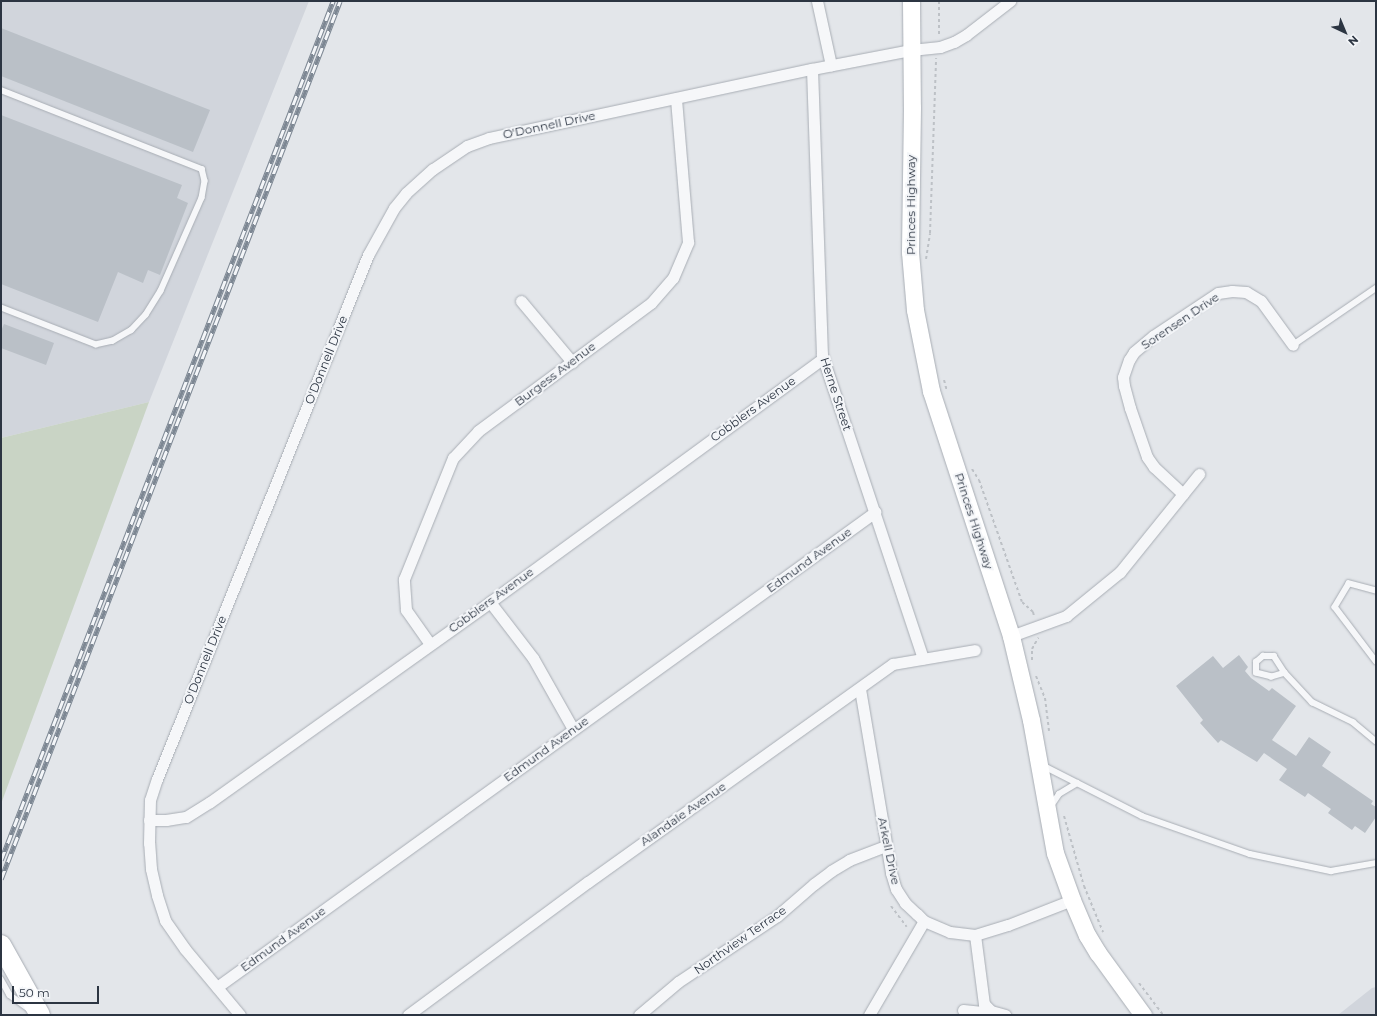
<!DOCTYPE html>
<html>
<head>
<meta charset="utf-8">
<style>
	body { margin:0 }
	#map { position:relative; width:1377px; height:1016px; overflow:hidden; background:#e3e6ea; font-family:Montserrat,sans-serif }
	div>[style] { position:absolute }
	.built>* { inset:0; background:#d1d5dc }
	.green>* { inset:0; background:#c9d4c5 }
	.building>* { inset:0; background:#bac0c7 }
	.path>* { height:2px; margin-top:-1px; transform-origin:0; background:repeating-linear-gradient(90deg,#bdc1c6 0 3px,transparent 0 6px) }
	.roads { filter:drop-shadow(0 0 1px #a8adb4) drop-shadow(0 0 1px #a8adb4) }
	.lane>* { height:5.5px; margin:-2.75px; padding:0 2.75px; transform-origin:2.75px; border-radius:2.75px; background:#f6f7f9 }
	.street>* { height:11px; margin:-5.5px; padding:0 5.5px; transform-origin:5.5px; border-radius:5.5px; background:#f6f7f9 }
	.primary>* { height:17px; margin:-8.5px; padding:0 8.5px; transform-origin:8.5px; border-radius:8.5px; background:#fff }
	.highway>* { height:20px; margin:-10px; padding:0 10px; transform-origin:10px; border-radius:10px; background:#fff }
	.rail>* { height:4.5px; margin-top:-2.25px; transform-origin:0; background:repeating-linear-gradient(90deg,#f3f5f8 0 9px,#7d8793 0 18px); box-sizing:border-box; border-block:1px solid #7d8793 }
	span { translate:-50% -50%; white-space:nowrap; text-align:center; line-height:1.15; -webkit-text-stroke:4px #f3f5f8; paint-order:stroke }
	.street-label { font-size:12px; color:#2c3542 }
	.frame { position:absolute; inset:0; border:2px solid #2c3542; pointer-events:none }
	.north { position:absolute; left:1325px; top:12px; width:40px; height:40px; -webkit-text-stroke:3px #f3f5f8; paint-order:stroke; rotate:136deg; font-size:11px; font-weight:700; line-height:16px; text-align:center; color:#2c3542 }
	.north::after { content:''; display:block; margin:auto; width:14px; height:18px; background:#2c3542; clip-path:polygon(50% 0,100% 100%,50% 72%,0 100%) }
	.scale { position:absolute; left:12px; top:986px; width:87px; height:18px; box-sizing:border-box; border:2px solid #2c3542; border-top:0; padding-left:5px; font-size:12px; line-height:14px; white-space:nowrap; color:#2c3542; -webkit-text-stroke:3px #f3f5f8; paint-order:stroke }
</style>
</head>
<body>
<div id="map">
	<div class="built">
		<div style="clip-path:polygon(1px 1px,309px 1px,149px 402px,1px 438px)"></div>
		<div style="clip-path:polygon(1376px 987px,1376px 1015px,1338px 1015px,1372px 988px)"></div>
	</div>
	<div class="green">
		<div style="clip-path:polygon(149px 402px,1px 804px,1px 438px)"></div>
	</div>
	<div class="building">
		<div style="clip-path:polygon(1px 28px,210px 110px,193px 152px,1px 76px)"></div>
		<div style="clip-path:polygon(1px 115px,182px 185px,177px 198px,188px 203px,160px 275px,148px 270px,143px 283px,118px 272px,98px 322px,1px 284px)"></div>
		<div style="clip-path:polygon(4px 324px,54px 343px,46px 365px,1px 348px,1px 331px)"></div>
		<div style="clip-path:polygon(1239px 655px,1248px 667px,1245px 671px,1251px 678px,1269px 691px,1272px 688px,1296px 706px,1272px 740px,1296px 756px,1309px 737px,1331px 752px,1322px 766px,1373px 801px,1371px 804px,1376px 807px,1376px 817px,1365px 833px,1355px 826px,1352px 830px,1328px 813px,1331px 809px,1308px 793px,1305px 797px,1279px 780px,1287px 769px,1264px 753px,1257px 762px,1221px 740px,1218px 743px,1200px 723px,1203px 720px,1176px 686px,1213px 656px,1223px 668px)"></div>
	</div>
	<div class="path">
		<div style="left:939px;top:1px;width:35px;rotate:90deg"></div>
		<div style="left:926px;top:259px;width:26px;rotate:-81deg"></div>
		<div style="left:930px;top:233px;width:175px;rotate:-88deg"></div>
		<div style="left:944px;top:380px;width:11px;rotate:75deg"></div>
		<div style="left:972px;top:469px;width:13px;rotate:58deg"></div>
		<div style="left:979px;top:480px;width:129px;rotate:70.6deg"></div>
		<div style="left:1022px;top:602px;width:15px;rotate:42deg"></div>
		<div style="left:1033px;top:612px;width:4px;rotate:76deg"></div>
		<div style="left:1032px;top:660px;width:11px;rotate:-90deg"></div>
		<div style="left:1032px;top:649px;width:13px;rotate:-61deg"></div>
		<div style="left:1036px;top:676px;width:24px;rotate:68deg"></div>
		<div style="left:1045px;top:698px;width:33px;rotate:83deg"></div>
		<div style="left:1064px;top:816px;width:73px;rotate:74.1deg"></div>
		<div style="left:1084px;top:886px;width:50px;rotate:67.6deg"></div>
		<div style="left:891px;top:906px;width:26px;rotate:53deg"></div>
		<div style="left:1139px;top:983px;width:40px;rotate:53deg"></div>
	</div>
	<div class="roads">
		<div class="lane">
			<div style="left:1px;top:90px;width:216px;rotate:21.5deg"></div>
			<div style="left:202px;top:169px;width:12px;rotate:76deg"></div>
			<div style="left:205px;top:181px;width:17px;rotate:100deg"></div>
			<div style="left:202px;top:198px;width:102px;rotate:113.8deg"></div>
			<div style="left:161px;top:291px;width:28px;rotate:122deg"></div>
			<div style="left:146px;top:315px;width:21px;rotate:133deg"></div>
			<div style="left:132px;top:330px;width:22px;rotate:150deg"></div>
			<div style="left:113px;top:341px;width:17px;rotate:167deg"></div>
			<div style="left:96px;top:345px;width:102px;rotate:-158.7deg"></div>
			<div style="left:1293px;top:345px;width:101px;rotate:-34.5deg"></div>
			<div style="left:1376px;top:591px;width:28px;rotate:-165deg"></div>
			<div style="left:1349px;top:584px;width:27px;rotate:121deg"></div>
			<div style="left:1335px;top:607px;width:68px;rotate:52.8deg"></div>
			<div style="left:1285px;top:673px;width:14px;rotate:163deg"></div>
			<div style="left:1272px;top:677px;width:16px;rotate:-166deg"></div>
			<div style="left:1256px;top:673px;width:11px;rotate:-90deg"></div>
			<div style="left:1256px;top:662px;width:9px;rotate:-41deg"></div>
			<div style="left:1263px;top:656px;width:11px"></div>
			<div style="left:1274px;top:656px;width:20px;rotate:57deg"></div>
			<div style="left:1285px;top:673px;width:40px;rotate:47deg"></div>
			<div style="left:1312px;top:702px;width:46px;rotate:26deg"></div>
			<div style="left:1353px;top:722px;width:30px;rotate:40deg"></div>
			<div style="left:1042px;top:765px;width:112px;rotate:27deg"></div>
			<div style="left:1142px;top:816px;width:114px;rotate:19.4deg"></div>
			<div style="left:1250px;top:854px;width:83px;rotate:11.9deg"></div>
			<div style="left:1331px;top:871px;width:46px;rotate:-10.1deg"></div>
			<div style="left:1051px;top:806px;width:14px;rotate:-56deg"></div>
			<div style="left:1059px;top:794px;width:21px;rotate:-31deg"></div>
			<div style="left:1px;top:979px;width:18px;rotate:61deg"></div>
			<div style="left:10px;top:995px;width:24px;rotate:36deg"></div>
		</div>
		<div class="street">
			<div style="left:817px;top:1px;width:66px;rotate:77.7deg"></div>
			<div style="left:812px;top:69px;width:286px;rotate:88deg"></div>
			<div style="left:822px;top:355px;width:320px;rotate:71.6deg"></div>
			<div style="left:521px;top:301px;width:80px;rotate:50.1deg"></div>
			<div style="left:1183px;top:494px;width:40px;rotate:-137deg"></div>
			<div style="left:1154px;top:467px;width:12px;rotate:-125deg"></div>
			<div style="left:1147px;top:457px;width:52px;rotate:-109.1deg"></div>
			<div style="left:1130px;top:408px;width:23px;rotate:-105deg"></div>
			<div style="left:1124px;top:386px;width:9px;rotate:-96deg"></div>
			<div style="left:1123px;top:377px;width:18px;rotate:-71deg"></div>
			<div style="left:1129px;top:360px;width:9px;rotate:-58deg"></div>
			<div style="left:1134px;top:352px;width:25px;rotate:-40deg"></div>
			<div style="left:1153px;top:336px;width:78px;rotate:-33.5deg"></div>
			<div style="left:1218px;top:293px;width:14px;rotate:-8deg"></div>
			<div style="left:1232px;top:291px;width:14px;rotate:4deg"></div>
			<div style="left:1246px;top:292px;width:17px;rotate:31deg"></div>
			<div style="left:1261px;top:301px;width:54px;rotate:54deg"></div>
			<div style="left:490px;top:602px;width:71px;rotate:52.5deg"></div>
			<div style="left:533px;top:658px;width:81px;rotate:60.6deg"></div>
			<div style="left:1011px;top:636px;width:59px;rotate:-20deg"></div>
			<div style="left:1066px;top:616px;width:70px;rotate:-39.2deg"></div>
			<div style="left:1120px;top:572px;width:126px;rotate:-51.1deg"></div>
			<div style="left:430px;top:644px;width:42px;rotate:-125.2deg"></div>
			<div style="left:406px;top:610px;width:31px;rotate:-94deg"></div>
			<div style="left:404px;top:579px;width:131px;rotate:-68deg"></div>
			<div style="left:453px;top:458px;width:37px;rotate:-47deg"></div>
			<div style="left:478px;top:431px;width:215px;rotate:-36.5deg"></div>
			<div style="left:651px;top:303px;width:33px;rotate:-49deg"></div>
			<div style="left:673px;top:278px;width:39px;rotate:-67deg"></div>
			<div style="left:688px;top:242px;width:144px;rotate:-94.8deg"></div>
			<div style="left:860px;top:689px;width:187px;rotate:80.4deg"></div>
			<div style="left:891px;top:873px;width:17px;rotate:73deg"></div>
			<div style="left:896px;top:889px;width:17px;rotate:57deg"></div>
			<div style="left:905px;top:903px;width:16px;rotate:43deg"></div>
			<div style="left:917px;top:914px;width:10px;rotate:45deg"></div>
			<div style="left:924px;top:921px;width:28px;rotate:23deg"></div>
			<div style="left:950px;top:932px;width:25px;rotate:7deg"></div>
			<div style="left:975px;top:935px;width:34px;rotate:-17deg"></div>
			<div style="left:1008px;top:925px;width:69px;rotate:-21.3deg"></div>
			<div style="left:149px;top:820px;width:17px"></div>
			<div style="left:166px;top:820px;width:20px;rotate:-9deg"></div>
			<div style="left:186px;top:817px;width:28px;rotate:-32deg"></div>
			<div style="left:210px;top:802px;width:344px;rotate:-35.5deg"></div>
			<div style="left:490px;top:602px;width:413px;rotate:-36.2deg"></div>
			<div style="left:975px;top:935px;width:70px;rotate:82.6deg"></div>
			<div style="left:984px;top:1004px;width:10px;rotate:45deg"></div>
			<div style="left:991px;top:1011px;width:15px;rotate:16deg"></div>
			<div style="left:217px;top:987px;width:812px;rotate:-35.82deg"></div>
			<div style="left:963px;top:1010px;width:31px;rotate:6deg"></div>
			<div style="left:240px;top:1015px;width:86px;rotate:-129.8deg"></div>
			<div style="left:185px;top:949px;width:35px;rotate:-125deg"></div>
			<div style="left:165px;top:920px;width:26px;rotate:-108deg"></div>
			<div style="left:157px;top:895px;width:27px;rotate:-103deg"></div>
			<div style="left:151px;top:869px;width:26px;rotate:-94deg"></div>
			<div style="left:149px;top:843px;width:43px;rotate:-88.7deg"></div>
			<div style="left:150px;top:800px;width:22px;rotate:-72deg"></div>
			<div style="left:157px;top:779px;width:565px;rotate:-68.07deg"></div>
			<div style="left:368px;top:255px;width:54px;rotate:-61deg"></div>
			<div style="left:394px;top:208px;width:19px;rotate:-51deg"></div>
			<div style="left:406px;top:193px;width:36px;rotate:-42deg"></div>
			<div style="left:433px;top:169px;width:41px;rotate:-34.1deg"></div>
			<div style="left:467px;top:146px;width:23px;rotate:-20deg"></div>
			<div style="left:489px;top:138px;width:330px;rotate:-12.1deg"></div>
			<div style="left:812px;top:69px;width:101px;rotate:-10.9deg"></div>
			<div style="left:911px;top:50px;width:29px;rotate:-6deg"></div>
			<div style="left:940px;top:47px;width:15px;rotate:-20deg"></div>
			<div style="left:954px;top:42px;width:14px;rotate:-30deg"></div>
			<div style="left:966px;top:35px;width:56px;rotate:-37.7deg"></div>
			<div style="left:408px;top:1015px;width:224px;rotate:-36.5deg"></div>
			<div style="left:588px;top:882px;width:375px;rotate:-35.6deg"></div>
			<div style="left:893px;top:664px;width:83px;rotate:-9.7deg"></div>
			<div style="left:639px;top:1015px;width:51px;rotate:-40.2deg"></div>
			<div style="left:678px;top:982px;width:119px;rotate:-33.7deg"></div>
			<div style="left:777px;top:916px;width:49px;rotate:-40.9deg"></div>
			<div style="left:814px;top:884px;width:21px;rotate:-37deg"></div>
			<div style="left:831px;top:871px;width:21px;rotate:-31deg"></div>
			<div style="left:849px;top:860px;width:40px;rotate:-21deg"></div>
			<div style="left:869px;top:1015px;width:109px;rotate:-59.7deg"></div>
		</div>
		<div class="primary">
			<div style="left:911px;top:1px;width:106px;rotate:89.5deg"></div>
			<div style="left:912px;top:107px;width:145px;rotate:90.8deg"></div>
			<div style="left:910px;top:252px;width:58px;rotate:85.1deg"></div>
			<div style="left:915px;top:310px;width:83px;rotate:78.8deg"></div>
			<div style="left:931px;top:391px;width:258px;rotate:71.9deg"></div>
			<div style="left:1011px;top:636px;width:86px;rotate:76.6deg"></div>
			<div style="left:1031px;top:720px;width:135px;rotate:79.8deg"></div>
			<div style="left:1055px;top:853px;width:50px;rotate:70.1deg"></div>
			<div style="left:1072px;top:900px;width:38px;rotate:67deg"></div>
			<div style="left:1087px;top:935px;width:21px;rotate:59deg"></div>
			<div style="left:1098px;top:953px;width:77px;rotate:54deg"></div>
		</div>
		<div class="highway">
			<div style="left:1px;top:945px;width:80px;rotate:60.9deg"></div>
		</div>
	</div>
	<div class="rail">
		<div style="left:1px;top:860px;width:921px;rotate:-68.87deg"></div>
		<div style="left:1px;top:879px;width:941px;rotate:-68.89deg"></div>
	</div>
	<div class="street-label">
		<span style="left:549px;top:125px;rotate:-12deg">O'Donnell Drive</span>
		<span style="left:911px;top:205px;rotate:-90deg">Princes Highway</span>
		<span style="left:1180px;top:321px;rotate:-34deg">Sorensen Drive</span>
		<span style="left:326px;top:360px;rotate:-68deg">O'Donnell Drive</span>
		<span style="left:555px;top:374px;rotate:-37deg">Burgess Avenue</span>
		<span style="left:836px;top:394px;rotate:72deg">Herne Street</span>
		<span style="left:753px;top:409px;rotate:-36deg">Cobblers Avenue</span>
		<span style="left:974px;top:521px;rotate:72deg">Princes Highway</span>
		<span style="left:809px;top:560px;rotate:-36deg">Edmund Avenue</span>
		<span style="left:491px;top:600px;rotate:-36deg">Cobblers Avenue</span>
		<span style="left:205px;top:660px;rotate:-68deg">O'Donnell Drive</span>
		<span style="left:546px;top:749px;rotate:-36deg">Edmund Avenue</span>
		<span style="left:683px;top:814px;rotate:-35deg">Alandale Avenue</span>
		<span style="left:889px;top:851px;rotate:78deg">Arkell Drive</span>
		<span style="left:283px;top:939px;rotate:-36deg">Edmund Avenue</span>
		<span style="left:740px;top:940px;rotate:-35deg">Northview Terrace</span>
	</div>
	<div class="frame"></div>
	<div class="north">N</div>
	<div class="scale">50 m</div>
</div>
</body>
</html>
